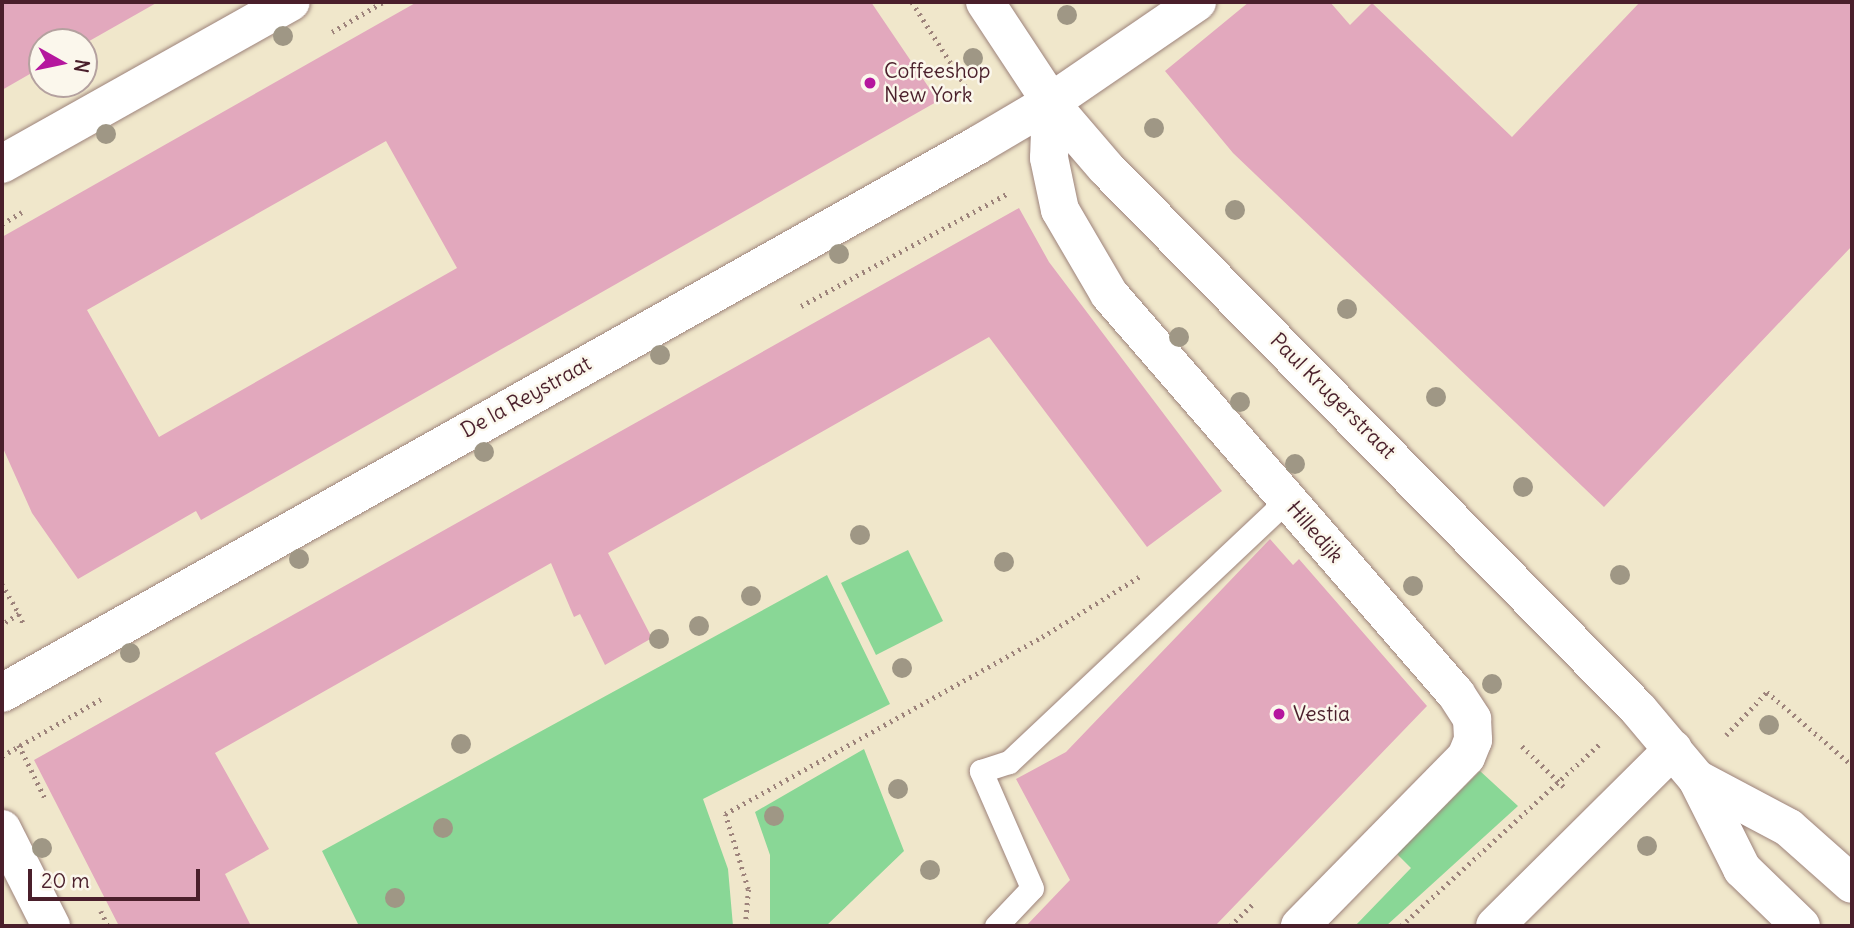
<!DOCTYPE html>
<html>
<head>
<meta charset="utf-8">
<style>
	body { margin:0 }
	#map { position:relative; width:1854px; height:928px; overflow:hidden; background:#f0e7cb; font-family:Delius,sans-serif }
	div>[style] { position:absolute }
	.green>* { inset:0; background:#89d796 }
	.building>* { inset:0; background:#e2a8bd }
	.path>* { height:4.5px; margin-top:-2.25px; transform-origin:0; background:repeating-linear-gradient(90deg,#9d837b 0 2px,transparent 0 7px) }
	.roads { filter:drop-shadow(0 0 2px #9d837b) drop-shadow(0 0 2px #9d837b) }
	.lane>* { height:23px; margin:-11.5px; padding:0 11.5px; transform-origin:11.5px; border-radius:11.5px; background:#fff }
	.street>* { height:38px; margin:-19px; padding:0 19px; transform-origin:19px; border-radius:19px; background:#fff }
	.trees>* { width:20px; height:20px; margin:-10px; border-radius:50%; background:#9f9785 }
	.dots>* { width:19px; height:19px; translate:-50% -50%; box-sizing:border-box; border:4px solid #fbf7ec; border-radius:50% }
	span { translate:-50% -50%; white-space:nowrap; text-align:center; line-height:1.15; -webkit-text-stroke:5px #fbf7ec; paint-order:stroke }
	.poi-label { font-size:21px; color:#4a1f2b }
	.left { translate:0 -50%; text-align:left }
	.street-label { font-size:21px; color:#4a1f2b }
	.frame { position:absolute; inset:0; border:4px solid #4a1f2b; pointer-events:none }
	.north { position:absolute; left:28px; top:28px; width:70px; height:70px; box-sizing:border-box; background:#fbf7ec; border:2px solid #b4a19f; border-radius:50%; rotate:99deg; font-size:19px; font-weight:700; line-height:28px; text-align:center; color:#4a1f2b }
	.north::after { content:''; display:block; margin:auto; width:24px; height:32px; background:#b5179e; clip-path:polygon(50% 0,100% 100%,50% 72%,0 100%) }
	.scale { position:absolute; left:28px; top:869px; width:172px; height:32px; box-sizing:border-box; border:4px solid #4a1f2b; border-top:0; padding-left:9px; font-size:21px; line-height:24px; white-space:nowrap; color:#4a1f2b; -webkit-text-stroke:5px #fbf7ec; paint-order:stroke }
</style>
</head>
<body>
<div id="map">
	<div class="green">
		<div style="clip-path:polygon(908px 550px,943px 621px,876px 655px,841px 583px)"></div>
		<div style="clip-path:polygon(827px 575px,890px 704px,703px 799px,728px 869px,733px 926px,359px 926px,322px 851px)"></div>
		<div style="clip-path:polygon(864px 749px,904px 851px,826px 926px,770px 926px,770px 855px,755px 812px)"></div>
		<div style="clip-path:polygon(1480px 771px,1518px 806px,1386px 926px,1355px 926px,1411px 868px,1397px 854px)"></div>
	</div>
	<div class="building">
		<div style="clip-path:polygon(2px 2px,158px 2px,84px 44px,42px 42px,42px 67px,2px 90px)"></div>
		<div style="clip-path:polygon(evenodd,417px 2px,871px 2px,938px 101px,201px 520px,196px 511px,78px 579px,32px 513px,2px 446px,2px 237px,417px 2px,386px 141px,457px 268px,159px 437px,87px 310px,386px 141px)"></div>
		<div style="clip-path:polygon(1249px 2px,1330px 2px,1350px 25px,1372px 3px,1512px 137px,1640px 2px,1852px 2px,1852px 246px,1604px 507px,1233px 153px,1165px 71px)"></div>
		<div style="clip-path:polygon(1019px 208px,1049px 262px,1222px 491px,1147px 547px,989px 337px,608px 553px,652px 638px,605px 665px,580px 614px,574px 617px,551px 563px,215px 753px,269px 849px,225px 874px,251px 926px,119px 926px,34px 760px)"></div>
		<div style="clip-path:polygon(1270px 539px,1293px 565px,1299px 559px,1427px 706px,1215px 926px,1026px 926px,1070px 880px,1016px 779px,1066px 752px)"></div>
	</div>
	<div class="path">
		<div style="left:912px;top:2px;width:108px;rotate:57.5deg"></div>
		<div style="left:332px;top:32px;width:59px;rotate:-30.5deg"></div>
		<div style="left:2px;top:224px;width:23px;rotate:-31deg"></div>
		<div style="left:801px;top:306px;width:234px;rotate:-28.6deg"></div>
		<div style="left:2px;top:584px;width:34px;rotate:60deg"></div>
		<div style="left:19px;top:614px;width:20px;rotate:147deg"></div>
		<div style="left:19px;top:614px;width:12px;rotate:66deg"></div>
		<div style="left:1726px;top:735px;width:59px;rotate:-46.4deg"></div>
		<div style="left:1767px;top:692px;width:112px;rotate:40.7deg"></div>
		<div style="left:19px;top:745px;width:61px;rotate:63.9deg"></div>
		<div style="left:1522px;top:746px;width:60px;rotate:44.3deg"></div>
		<div style="left:2px;top:756px;width:114px;rotate:-29.9deg"></div>
		<div style="left:101px;top:911px;width:17px;rotate:65deg"></div>
		<div style="left:745px;top:926px;width:37px;rotate:-85deg"></div>
		<div style="left:748px;top:889px;width:78px;rotate:-107deg"></div>
		<div style="left:725px;top:814px;width:363px;rotate:-29.2deg"></div>
		<div style="left:1042px;top:637px;width:118px;rotate:-31.8deg"></div>
		<div style="left:1230px;top:926px;width:35px;rotate:-44deg"></div>
		<div style="left:1401px;top:926px;width:271px;rotate:-42.5deg"></div>
	</div>
	<div class="roads">
		<div class="lane">
			<div style="left:996px;top:926px;width:52px;rotate:-46.5deg"></div>
			<div style="left:1032px;top:888px;width:128px;rotate:-113.6deg"></div>
			<div style="left:981px;top:771px;width:29px;rotate:-18deg"></div>
			<div style="left:1009px;top:762px;width:382px;rotate:-43.3deg"></div>
		</div>
		<div class="street">
			<div style="left:985px;top:2px;width:131px;rotate:56.6deg"></div>
			<div style="left:1057px;top:111px;width:75px;rotate:49.3deg"></div>
			<div style="left:1106px;top:168px;width:759px;rotate:45.48deg"></div>
			<div style="left:1638px;top:709px;width:92px;rotate:49.9deg"></div>
			<div style="left:1697px;top:779px;width:101px;rotate:63.4deg"></div>
			<div style="left:1742px;top:869px;width:82px;rotate:44deg"></div>
			<div style="left:1051px;top:102px;width:56px;rotate:92deg"></div>
			<div style="left:1049px;top:158px;width:53px;rotate:78.1deg"></div>
			<div style="left:1060px;top:210px;width:97px;rotate:59.7deg"></div>
			<div style="left:1109px;top:294px;width:530px;rotate:49.06deg"></div>
			<div style="left:1456px;top:694px;width:30px;rotate:57deg"></div>
			<div style="left:1472px;top:719px;width:21px;rotate:87deg"></div>
			<div style="left:1473px;top:740px;width:18px;rotate:112deg"></div>
			<div style="left:1466px;top:757px;width:237px;rotate:134.5deg"></div>
			<div style="left:2px;top:164px;width:331px;rotate:-29.3deg"></div>
			<div style="left:2px;top:693px;width:1119px;rotate:-29.31deg"></div>
			<div style="left:978px;top:145px;width:85px;rotate:-30.5deg"></div>
			<div style="left:1051px;top:102px;width:177px;rotate:-34.4deg"></div>
			<div style="left:1697px;top:779px;width:104px;rotate:28deg"></div>
			<div style="left:1789px;top:828px;width:84px;rotate:41.6deg"></div>
			<div style="left:2px;top:829px;width:109px;rotate:63.2deg"></div>
			<div style="left:1495px;top:926px;width:251px;rotate:-44.8deg"></div>
		</div>
	</div>
	<div class="trees">
		<div style="left:1067px;top:15px"></div>
		<div style="left:283px;top:36px"></div>
		<div style="left:973px;top:58px"></div>
		<div style="left:1154px;top:128px"></div>
		<div style="left:106px;top:134px"></div>
		<div style="left:1235px;top:210px"></div>
		<div style="left:839px;top:254px"></div>
		<div style="left:1347px;top:309px"></div>
		<div style="left:1179px;top:337px"></div>
		<div style="left:660px;top:355px"></div>
		<div style="left:1436px;top:397px"></div>
		<div style="left:1240px;top:402px"></div>
		<div style="left:484px;top:452px"></div>
		<div style="left:1295px;top:464px"></div>
		<div style="left:1523px;top:487px"></div>
		<div style="left:860px;top:535px"></div>
		<div style="left:299px;top:559px"></div>
		<div style="left:1004px;top:562px"></div>
		<div style="left:1620px;top:575px"></div>
		<div style="left:1413px;top:586px"></div>
		<div style="left:751px;top:596px"></div>
		<div style="left:699px;top:626px"></div>
		<div style="left:659px;top:639px"></div>
		<div style="left:130px;top:653px"></div>
		<div style="left:902px;top:668px"></div>
		<div style="left:1492px;top:684px"></div>
		<div style="left:1769px;top:725px"></div>
		<div style="left:461px;top:744px"></div>
		<div style="left:898px;top:789px"></div>
		<div style="left:774px;top:816px"></div>
		<div style="left:443px;top:828px"></div>
		<div style="left:1647px;top:846px"></div>
		<div style="left:42px;top:848px"></div>
		<div style="left:930px;top:870px"></div>
		<div style="left:395px;top:898px"></div>
	</div>
	<div class="dots">
		<div style="left:870px;top:83px;background:#b5179e"></div>
		<div style="left:1279px;top:714px;background:#b5179e"></div>
	</div>
	<div class="poi-label">
		<span class="left" style="left:884px;top:83px">Coffeeshop<br>New York</span>
		<span class="left" style="left:1293px;top:714px">Vestia</span>
	</div>
	<div class="street-label">
		<span style="left:1333px;top:396px;rotate:45deg">Paul Krugerstraat</span>
		<span style="left:526px;top:397px;rotate:-29deg">De la Reystraat</span>
		<span style="left:1315px;top:532px;rotate:49deg">Hilledijk</span>
	</div>
	<div class="frame"></div>
	<div class="north">N</div>
	<div class="scale">20 m</div>
</div>
</body>
</html>
